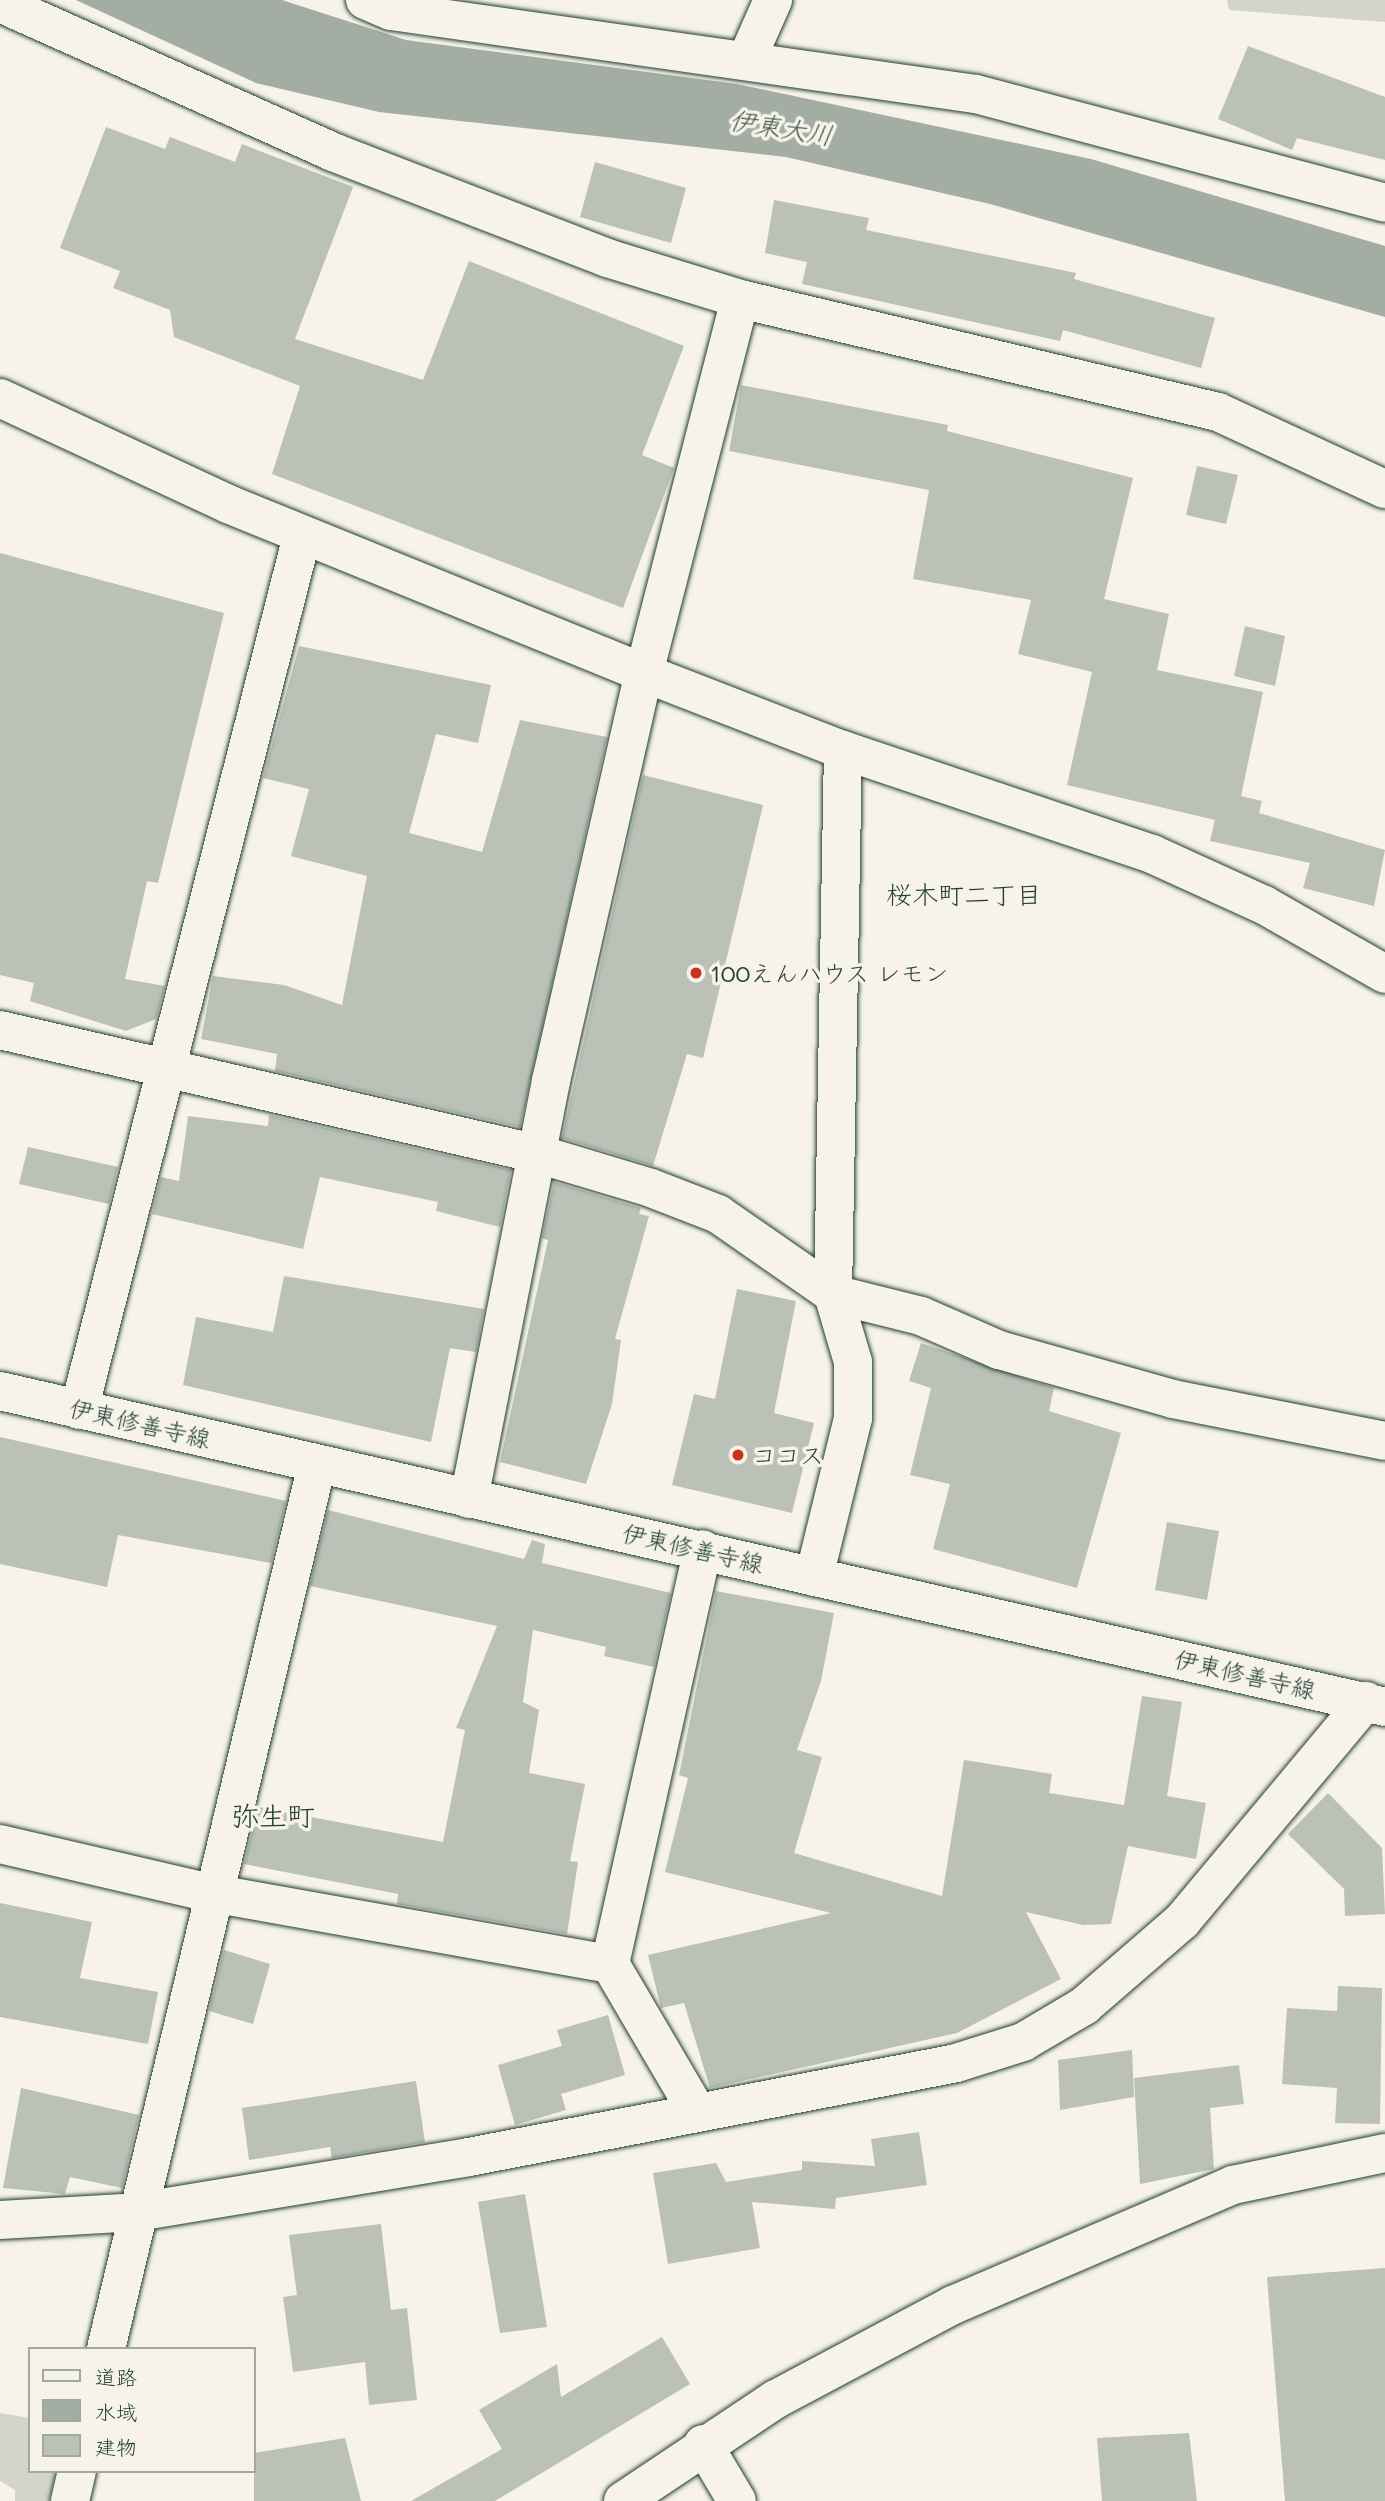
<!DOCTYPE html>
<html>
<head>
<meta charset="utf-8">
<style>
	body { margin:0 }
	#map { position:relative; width:1385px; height:2501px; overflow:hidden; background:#f7f3e8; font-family:Mali,"Klee One",sans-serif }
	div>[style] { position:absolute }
	.green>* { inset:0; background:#d3d5ca }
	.water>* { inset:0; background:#a4ada3 }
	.building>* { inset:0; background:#bbc1b6 }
	.roads { filter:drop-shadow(0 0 2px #1f3d34) drop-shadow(0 0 2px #1f3d34) }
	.minor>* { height:38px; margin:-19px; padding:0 19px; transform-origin:19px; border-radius:19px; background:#f7f3e8 }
	.tertiary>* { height:38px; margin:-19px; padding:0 19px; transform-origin:19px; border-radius:19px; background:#f7f3e8 }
	.primary>* { height:38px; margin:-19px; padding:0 19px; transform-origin:19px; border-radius:19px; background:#f7f3e8 }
	.dots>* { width:19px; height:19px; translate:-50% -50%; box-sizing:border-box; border:4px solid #f7f3e8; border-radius:50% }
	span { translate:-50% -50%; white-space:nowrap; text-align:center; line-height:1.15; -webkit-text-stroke:7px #f7f3e8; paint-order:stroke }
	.poi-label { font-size:24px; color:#1f3d34 }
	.left { translate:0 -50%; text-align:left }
	.street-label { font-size:24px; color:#1f3d34 }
	.water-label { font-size:26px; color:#405950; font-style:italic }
	.neighbourhood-label { font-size:26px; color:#1f3d34 }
	.quarter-label { font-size:28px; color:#1f3d34 }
	.legend { position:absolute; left:28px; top:2347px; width:228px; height:126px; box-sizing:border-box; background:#f7f3e8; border:2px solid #a1aaa0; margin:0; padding:9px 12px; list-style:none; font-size:21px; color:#1f3d34 }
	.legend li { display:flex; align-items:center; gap:14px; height:35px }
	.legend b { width:35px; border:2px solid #a1aaa0 }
</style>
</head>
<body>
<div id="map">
	<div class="green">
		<div style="clip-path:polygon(1227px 0,1385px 0,1385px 22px,1229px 10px)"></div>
		<div style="clip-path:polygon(0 2413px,30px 2418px,30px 2471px,56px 2471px,49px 2501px,15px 2501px,15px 2490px,0 2481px)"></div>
	</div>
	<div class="water">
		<div style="clip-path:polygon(76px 0,282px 0,406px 40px,737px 84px,1091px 159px,1385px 246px,1385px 317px,990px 204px,786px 157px,379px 112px,256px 83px)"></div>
	</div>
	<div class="building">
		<div style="clip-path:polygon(1248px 46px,1385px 97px,1385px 160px,1297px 138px,1292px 150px,1218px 119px)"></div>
		<div style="clip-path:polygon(106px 127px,165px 149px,170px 137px,235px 162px,242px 144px,353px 187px,295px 339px,423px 380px,469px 261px,684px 346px,642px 455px,674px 468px,623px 608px,272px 474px,300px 386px,174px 337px,170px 310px,113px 288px,120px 271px,60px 248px)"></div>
		<div style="clip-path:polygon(595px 162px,686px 188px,671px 243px,580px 217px)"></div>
		<div style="clip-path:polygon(774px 200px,869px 218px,866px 230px,1076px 273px,1074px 279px,1215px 318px,1201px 368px,1063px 330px,1060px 341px,802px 284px,807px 262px,765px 253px)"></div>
		<div style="clip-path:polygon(741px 385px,948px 425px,947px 431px,1133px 478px,1104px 599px,1169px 614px,1157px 670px,1263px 692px,1241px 796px,1262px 801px,1259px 813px,1385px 850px,1374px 906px,1303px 888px,1310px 863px,1210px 841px,1215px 820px,1067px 785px,1092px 672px,1018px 654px,1031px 600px,913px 579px,929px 490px,729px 451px)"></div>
		<div style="clip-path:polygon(1197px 466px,1238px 475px,1226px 524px,1186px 515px)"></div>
		<div style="clip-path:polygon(0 553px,224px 613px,158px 883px,147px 881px,125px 979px,165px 986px,156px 1019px,126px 1031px,30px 1001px,34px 983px,0 975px)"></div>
		<div style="clip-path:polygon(1245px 626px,1285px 636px,1275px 686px,1234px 676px)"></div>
		<div style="clip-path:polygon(299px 646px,491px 685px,478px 743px,436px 734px,409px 833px,482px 852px,520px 720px,607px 737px,520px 1127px,275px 1071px,277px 1054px,201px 1039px,213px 976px,284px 985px,342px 1005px,367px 876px,291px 856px,309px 789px,263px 778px)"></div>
		<div style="clip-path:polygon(643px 775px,763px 805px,703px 1058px,687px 1054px,653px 1166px,562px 1138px)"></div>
		<div style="clip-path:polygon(269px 1115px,511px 1170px,500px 1227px,436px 1211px,438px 1202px,320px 1177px,303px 1249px,152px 1214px,161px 1177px,179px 1181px,188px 1116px,268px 1126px)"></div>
		<div style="clip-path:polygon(28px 1147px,118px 1167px,109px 1204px,19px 1184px)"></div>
		<div style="clip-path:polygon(554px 1182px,641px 1208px,639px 1214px,649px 1216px,615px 1339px,621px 1340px,612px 1404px,586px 1484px,500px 1462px,548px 1240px,542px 1238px)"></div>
		<div style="clip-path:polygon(284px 1276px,484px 1309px,476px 1352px,450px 1348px,431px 1442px,183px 1385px,196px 1317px,273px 1332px)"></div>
		<div style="clip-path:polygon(737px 1289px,796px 1301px,774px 1413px,814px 1423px,792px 1513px,672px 1485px,694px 1394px,715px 1399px)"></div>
		<div style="clip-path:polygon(921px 1343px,1054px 1388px,1049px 1411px,1121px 1433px,1077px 1588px,933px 1549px,950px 1484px,910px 1475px,931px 1388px,909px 1381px)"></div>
		<div style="clip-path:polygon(0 1437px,286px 1501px,271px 1563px,118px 1535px,107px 1587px,0 1564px)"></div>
		<div style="clip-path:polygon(328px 1510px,524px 1559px,532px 1540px,545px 1544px,542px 1563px,671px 1593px,654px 1667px,604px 1656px,606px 1647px,533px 1630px,523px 1702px,539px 1710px,529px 1773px,585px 1784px,570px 1861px,578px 1862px,567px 1934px,397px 1904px,398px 1894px,244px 1864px,258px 1807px,443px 1842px,465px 1730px,456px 1728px,497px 1626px,310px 1586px)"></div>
		<div style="clip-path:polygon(1167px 1522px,1219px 1531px,1207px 1600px,1155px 1590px)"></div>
		<div style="clip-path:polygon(716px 1591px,834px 1613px,821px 1681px,797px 1750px,822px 1757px,794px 1853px,942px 1896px,964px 1760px,1052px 1774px,1049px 1793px,1124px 1805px,1142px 1696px,1182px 1702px,1167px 1796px,1206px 1803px,1196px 1859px,1128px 1846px,1111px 1924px,1083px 1925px,1026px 1912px,1061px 1979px,957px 2033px,710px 2088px,684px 2003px,661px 2008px,648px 1955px,831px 1913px,665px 1872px,688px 1778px,679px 1775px)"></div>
		<div style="clip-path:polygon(1328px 1793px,1382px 1848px,1385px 1914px,1345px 1916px,1344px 1889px,1288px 1834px)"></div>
		<div style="clip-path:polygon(0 1903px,92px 1922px,80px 1978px,158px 1992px,148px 2044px,0 2017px)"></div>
		<div style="clip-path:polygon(224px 1950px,270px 1964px,253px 2024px,209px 2011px)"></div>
		<div style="clip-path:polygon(1338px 1986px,1382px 1988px,1380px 2124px,1335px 2123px,1337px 2088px,1282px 2084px,1287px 2008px,1337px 2011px)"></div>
		<div style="clip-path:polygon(608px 2015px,625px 2075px,561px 2094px,566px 2110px,515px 2125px,498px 2065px,562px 2046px,557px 2030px)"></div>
		<div style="clip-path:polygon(1132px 2050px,1134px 2097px,1060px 2110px,1058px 2060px)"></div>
		<div style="clip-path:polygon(1239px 2065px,1244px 2104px,1210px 2108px,1214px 2169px,1140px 2184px,1134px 2078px)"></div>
		<div style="clip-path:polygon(416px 2081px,425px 2142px,332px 2158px,330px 2147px,249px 2160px,242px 2108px)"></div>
		<div style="clip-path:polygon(21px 2088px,139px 2115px,122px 2188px,70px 2177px,65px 2194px,3px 2188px)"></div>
		<div style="clip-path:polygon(919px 2132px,927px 2185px,836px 2198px,835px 2209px,752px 2202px,760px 2248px,668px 2264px,653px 2173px,716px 2163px,726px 2182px,802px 2170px,802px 2161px,875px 2166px,871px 2139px)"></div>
		<div style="clip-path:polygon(525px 2194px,547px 2327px,500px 2333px,478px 2202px)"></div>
		<div style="clip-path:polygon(381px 2224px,391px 2310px,407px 2308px,417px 2400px,369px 2405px,365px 2362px,293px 2372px,283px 2297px,297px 2295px,289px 2235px)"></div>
		<div style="clip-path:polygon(1385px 2268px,1385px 2501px,1285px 2501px,1267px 2277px)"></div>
		<div style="clip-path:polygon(662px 2337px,690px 2384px,495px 2501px,411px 2501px,502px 2449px,479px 2410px,557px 2364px,561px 2397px)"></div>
		<div style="clip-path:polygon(1189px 2433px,1197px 2501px,1102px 2501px,1097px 2438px)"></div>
		<div style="clip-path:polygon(345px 2438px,361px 2501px,254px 2501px,254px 2453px)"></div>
	</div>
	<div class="roads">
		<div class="minor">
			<div style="left:365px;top:0;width:28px;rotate:23deg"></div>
			<div style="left:391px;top:11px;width:591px;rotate:8.08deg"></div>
			<div style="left:976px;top:94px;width:423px;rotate:14.9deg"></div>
			<div style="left:0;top:3px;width:365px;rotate:24.1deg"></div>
			<div style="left:333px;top:152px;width:294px;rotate:21.1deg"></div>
			<div style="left:607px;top:258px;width:139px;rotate:17.1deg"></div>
			<div style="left:740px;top:299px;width:491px;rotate:13.3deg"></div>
			<div style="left:1218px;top:412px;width:184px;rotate:24.8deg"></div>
			<div style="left:746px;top:61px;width:67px;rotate:-66.1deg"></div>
			<div style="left:0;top:1030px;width:552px;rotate:12.98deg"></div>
			<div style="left:538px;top:1154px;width:118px;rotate:16.7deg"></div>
			<div style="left:651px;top:1188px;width:72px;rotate:21.2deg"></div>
			<div style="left:718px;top:1214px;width:140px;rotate:34.8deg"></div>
			<div style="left:833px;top:1294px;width:91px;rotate:14deg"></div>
			<div style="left:921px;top:1316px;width:85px;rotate:23.6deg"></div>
			<div style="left:999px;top:1350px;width:181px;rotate:15.7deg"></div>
			<div style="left:1173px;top:1399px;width:216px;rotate:11.2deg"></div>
			<div style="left:79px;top:1410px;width:902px;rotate:-75.69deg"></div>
			<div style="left:469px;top:1499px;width:426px;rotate:-78.9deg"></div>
			<div style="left:551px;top:1081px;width:418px;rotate:-77.2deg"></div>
			<div style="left:644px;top:673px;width:386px;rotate:-75.6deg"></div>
			<div style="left:814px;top:1577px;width:164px;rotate:-76.2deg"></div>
			<div style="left:853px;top:1418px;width:56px;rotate:-90deg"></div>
			<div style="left:853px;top:1362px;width:71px;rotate:-106.4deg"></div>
			<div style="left:833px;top:1294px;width:544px;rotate:-88.95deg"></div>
			<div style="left:0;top:1844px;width:217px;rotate:13.1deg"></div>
			<div style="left:211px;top:1893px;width:405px;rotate:10.1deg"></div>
			<div style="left:697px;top:2112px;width:172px;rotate:-120.4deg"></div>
			<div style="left:610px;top:1964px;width:425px;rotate:-77.4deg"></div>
			<div style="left:0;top:2220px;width:137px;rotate:-3.3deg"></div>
			<div style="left:137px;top:2212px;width:337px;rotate:-9.4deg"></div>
			<div style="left:469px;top:2157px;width:496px;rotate:-10.9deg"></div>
			<div style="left:956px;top:2063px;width:70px;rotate:-17.4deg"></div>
			<div style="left:1023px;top:2042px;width:71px;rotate:-30.5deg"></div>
			<div style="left:1084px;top:2006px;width:130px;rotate:-40.9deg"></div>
			<div style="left:1182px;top:1921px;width:287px;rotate:-50.1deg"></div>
			<div style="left:106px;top:2349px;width:910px;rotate:-76.59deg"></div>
			<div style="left:703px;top:2444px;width:66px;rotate:59.2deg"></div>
			<div style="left:70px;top:2501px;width:31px;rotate:-77deg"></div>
			<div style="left:623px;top:2501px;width:184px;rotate:-33.7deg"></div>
			<div style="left:776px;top:2399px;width:200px;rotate:-28deg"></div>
			<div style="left:953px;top:2305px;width:305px;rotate:-23.2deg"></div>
			<div style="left:1233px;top:2185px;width:155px;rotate:-11.9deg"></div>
		</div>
		<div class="tertiary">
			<div style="left:0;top:398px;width:251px;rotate:24.9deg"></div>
			<div style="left:228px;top:504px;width:449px;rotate:22.1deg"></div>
			<div style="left:644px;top:673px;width:213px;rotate:21.2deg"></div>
			<div style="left:843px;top:750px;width:326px;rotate:18.6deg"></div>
			<div style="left:1152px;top:854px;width:123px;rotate:24.5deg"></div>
			<div style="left:1264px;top:905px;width:139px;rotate:29.7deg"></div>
		</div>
		<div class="primary">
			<div style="left:0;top:1391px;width:1421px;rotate:12.85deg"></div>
		</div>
	</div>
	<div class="dots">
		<div style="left:696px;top:973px;background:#c8321e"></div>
		<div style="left:738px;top:1455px;background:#c8321e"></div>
	</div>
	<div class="poi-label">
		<span class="left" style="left:710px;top:973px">100えんハウス レモン</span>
		<span class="left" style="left:752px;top:1455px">ココス</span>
	</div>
	<div class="street-label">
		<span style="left:140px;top:1423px;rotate:13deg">伊東修善寺線</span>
		<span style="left:693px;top:1548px;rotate:13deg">伊東修善寺線</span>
		<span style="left:1245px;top:1674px;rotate:13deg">伊東修善寺線</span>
	</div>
	<div class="water-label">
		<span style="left:781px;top:128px;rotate:9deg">伊東大川</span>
	</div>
	<div class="neighbourhood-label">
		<span style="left:964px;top:895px">桜木町二丁目</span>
	</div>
	<div class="quarter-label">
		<span style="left:273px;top:1815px">弥生町</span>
	</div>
	<ul class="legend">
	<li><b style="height:9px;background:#f7f3e8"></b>道路</li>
	<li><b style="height:19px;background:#a4ada3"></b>水域</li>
	<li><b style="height:19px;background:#bbc1b6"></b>建物</li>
	</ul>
</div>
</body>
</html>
